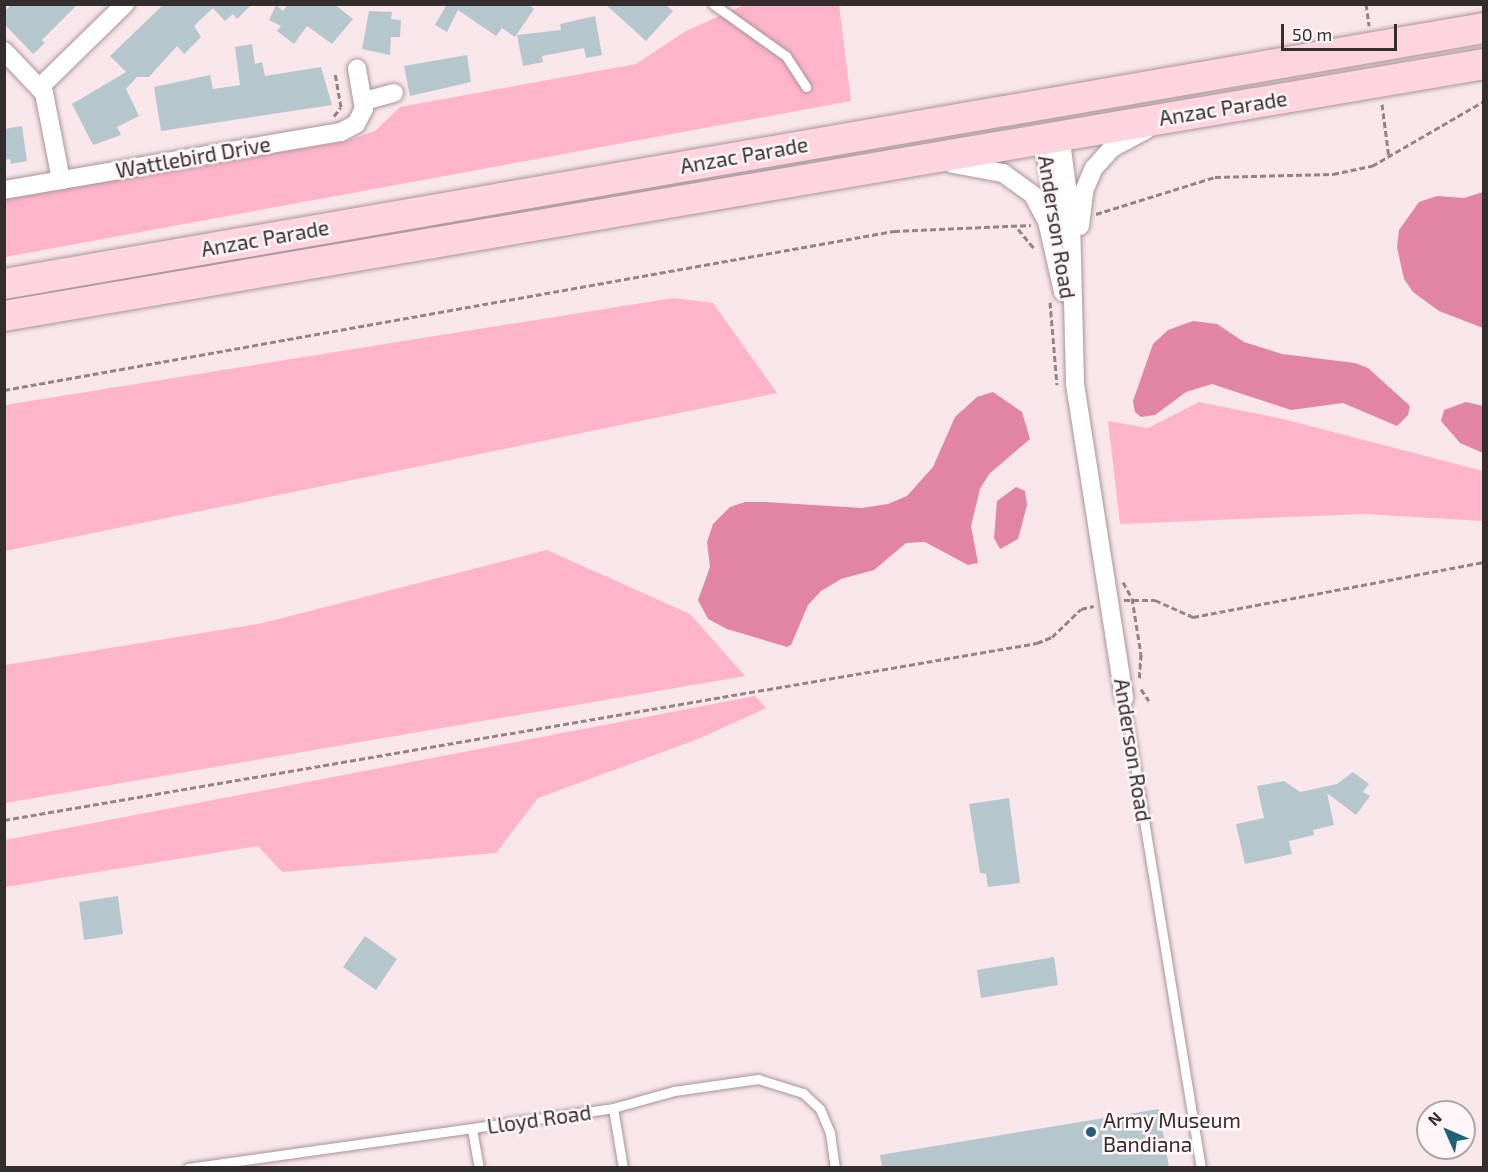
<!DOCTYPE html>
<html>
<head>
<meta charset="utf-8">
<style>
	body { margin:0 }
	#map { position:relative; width:1488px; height:1172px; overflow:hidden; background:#f9e6eb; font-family:"Exo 2",sans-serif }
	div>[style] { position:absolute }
	.green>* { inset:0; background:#feb4ca }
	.water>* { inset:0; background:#e284a3 }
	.building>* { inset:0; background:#b5c7cd }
	.path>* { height:3px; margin-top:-1.5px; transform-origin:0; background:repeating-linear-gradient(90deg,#918487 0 6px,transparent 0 9px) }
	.roads { filter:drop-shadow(0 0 2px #a7959a) drop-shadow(0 0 2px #a7959a) }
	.lane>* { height:9px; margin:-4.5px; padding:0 4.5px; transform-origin:4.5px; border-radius:4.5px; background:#fff }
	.street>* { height:18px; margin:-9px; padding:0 9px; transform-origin:9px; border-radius:9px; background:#fff }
	.primary>* { height:30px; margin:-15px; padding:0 15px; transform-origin:15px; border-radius:15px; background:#ffd4e1 }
	.dots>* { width:16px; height:16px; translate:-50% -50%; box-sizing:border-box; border:3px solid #fef6f8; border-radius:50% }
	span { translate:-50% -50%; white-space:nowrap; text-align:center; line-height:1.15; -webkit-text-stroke:5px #fef6f8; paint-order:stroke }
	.street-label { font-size:21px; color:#342d2e }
	.poi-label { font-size:21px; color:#342d2e }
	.left { translate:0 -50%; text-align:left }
	.frame { position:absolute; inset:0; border:6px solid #342d2e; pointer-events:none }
	.north { position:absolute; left:1416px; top:1100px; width:60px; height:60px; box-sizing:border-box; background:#fef6f8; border:2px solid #ada6a7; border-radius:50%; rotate:315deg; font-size:16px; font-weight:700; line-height:24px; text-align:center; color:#342d2e }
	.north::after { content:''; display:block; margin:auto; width:21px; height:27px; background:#1e6274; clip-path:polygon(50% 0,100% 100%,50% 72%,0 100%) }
	.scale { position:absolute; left:1281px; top:24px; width:116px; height:27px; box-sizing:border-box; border:3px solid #342d2e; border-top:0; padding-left:8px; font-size:18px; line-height:21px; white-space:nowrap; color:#342d2e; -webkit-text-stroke:4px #fef6f8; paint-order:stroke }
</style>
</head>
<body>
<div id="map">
	<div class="green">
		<div style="clip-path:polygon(744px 5px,839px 5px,851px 101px,5px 257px,5px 197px,343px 142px,375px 131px,400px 107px,636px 64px,686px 31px)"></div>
		<div style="clip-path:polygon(673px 298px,713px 303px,777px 393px,5px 551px,5px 405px)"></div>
		<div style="clip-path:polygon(1199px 402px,1283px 419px,1483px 471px,1483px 521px,1363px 514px,1120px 524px,1108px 421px,1148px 428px)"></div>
		<div style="clip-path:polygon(547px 550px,690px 614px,745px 676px,5px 803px,5px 665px,263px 623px)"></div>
		<div style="clip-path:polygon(755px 696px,766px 708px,698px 739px,538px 798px,496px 853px,282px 872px,258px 846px,5px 887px,5px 840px)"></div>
	</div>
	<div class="water">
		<div style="clip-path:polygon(1483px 192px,1483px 328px,1439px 311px,1413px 292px,1404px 279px,1397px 247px,1399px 230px,1419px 202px,1437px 196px,1464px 198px)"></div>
		<div style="clip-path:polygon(1193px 321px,1217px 324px,1244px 342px,1282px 354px,1355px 363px,1368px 368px,1410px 406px,1408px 415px,1397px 426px,1343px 403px,1291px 410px,1212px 384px,1186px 392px,1155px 415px,1141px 417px,1135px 412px,1133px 401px,1153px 344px,1168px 330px)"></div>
		<div style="clip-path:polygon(993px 392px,1022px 412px,1030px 439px,989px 474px,980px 489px,971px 526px,978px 563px,968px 565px,925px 542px,906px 543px,874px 570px,841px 579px,821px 591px,808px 605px,791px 645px,787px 647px,727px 629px,708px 619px,698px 600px,710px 567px,707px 542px,713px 524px,730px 507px,745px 502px,765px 502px,862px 508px,888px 504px,907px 496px,933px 467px,955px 417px,977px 397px)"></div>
		<div style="clip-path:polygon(1466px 402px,1483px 406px,1483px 453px,1460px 443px,1441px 421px,1444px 410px)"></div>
		<div style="clip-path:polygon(1016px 487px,1025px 491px,1027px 505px,1018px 539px,1000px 549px,994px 538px,997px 501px)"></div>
	</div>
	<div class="building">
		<div style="clip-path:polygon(12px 4px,78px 4px,42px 40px,45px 43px,33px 54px,4px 24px,4px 12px)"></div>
		<div style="clip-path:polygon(164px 4px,252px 4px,237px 19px,233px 14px,225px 21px,213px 8px,194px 26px,201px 37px,184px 54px,177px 46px,149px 77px,137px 77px,126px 89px,139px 116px,117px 127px,121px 135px,93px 145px,72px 104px,126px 72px,110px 56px)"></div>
		<div style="clip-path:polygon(288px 4px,334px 4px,353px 19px,332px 44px,307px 26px,294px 44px,277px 31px,281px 26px,269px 20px,276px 5px,283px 11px)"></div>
		<div style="clip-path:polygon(447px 4px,528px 4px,534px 9px,515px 37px,502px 28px,496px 36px,458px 10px,447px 32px,435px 25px)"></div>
		<div style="clip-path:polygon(605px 4px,665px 4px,673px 11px,646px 41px)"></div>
		<div style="clip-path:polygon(369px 11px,392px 12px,391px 19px,401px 20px,400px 37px,391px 37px,390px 55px,362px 49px)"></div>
		<div style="clip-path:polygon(595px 16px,602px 55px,586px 58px,584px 48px,542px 56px,543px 62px,523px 66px,517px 35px,561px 30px,560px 24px)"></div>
		<div style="clip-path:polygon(252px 44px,255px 64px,262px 62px,265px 76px,321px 67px,332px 105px,161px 131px,154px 87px,210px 75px,213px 89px,240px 85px,235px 47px)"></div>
		<div style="clip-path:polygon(467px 55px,471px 82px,410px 96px,404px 66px)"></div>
		<div style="clip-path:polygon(22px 126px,27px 161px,11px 164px,10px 159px,4px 160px,4px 129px)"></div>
		<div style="clip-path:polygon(1353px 772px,1369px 784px,1363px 792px,1370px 796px,1356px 815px,1327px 793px,1334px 825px,1313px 830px,1314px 835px,1289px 841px,1292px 854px,1245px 864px,1236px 824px,1264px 818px,1257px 786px,1284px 781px,1300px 792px,1337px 784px)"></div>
		<div style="clip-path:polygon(1009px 798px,1020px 883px,988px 887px,986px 874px,980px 873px,969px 804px)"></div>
		<div style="clip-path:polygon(118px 896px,123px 934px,84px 940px,79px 902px)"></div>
		<div style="clip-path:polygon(365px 936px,397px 959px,376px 990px,343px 967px)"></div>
		<div style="clip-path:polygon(1054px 957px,1058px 985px,981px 998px,977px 970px)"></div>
		<div style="clip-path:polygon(1159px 1109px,1169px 1167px,882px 1167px,880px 1155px)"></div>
	</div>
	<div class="path">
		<div style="left:1366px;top:4px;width:22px;rotate:82deg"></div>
		<div style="left:1382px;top:104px;width:54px;rotate:82.6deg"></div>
		<div style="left:334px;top:116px;width:11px;rotate:-52deg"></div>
		<div style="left:341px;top:107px;width:35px;rotate:-100deg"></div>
		<div style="left:1096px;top:214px;width:125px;rotate:-17.3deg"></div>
		<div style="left:1215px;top:177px;width:118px;rotate:-1.5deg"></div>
		<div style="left:1333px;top:174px;width:40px;rotate:-12deg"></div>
		<div style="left:1372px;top:166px;width:129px;rotate:-30.1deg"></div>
		<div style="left:1018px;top:229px;width:26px;rotate:50deg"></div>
		<div style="left:1050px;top:302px;width:83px;rotate:85.2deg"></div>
		<div style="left:4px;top:390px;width:904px;rotate:-10.13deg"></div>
		<div style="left:894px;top:231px;width:137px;rotate:-2.5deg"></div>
		<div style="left:1123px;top:582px;width:18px;rotate:61deg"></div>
		<div style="left:1132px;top:598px;width:57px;rotate:80.9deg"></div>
		<div style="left:1141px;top:654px;width:26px;rotate:94deg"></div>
		<div style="left:1124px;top:600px;width:31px"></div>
		<div style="left:1155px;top:600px;width:42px;rotate:24.1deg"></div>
		<div style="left:1193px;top:617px;width:296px;rotate:-10.7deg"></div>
		<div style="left:1141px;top:689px;width:14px;rotate:56deg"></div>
		<div style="left:4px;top:820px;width:1048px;rotate:-9.72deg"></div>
		<div style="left:1037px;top:643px;width:16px;rotate:-22deg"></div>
		<div style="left:1052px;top:637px;width:40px;rotate:-44deg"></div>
		<div style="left:1081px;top:609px;width:13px;rotate:-13deg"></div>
	</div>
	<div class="roads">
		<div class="lane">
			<div style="left:713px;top:4px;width:90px;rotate:35.5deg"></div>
			<div style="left:786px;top:56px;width:37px;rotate:57deg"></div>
			<div style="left:1124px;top:698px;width:476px;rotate:80.7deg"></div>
			<div style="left:613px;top:1108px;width:61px;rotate:80.5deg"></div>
			<div style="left:472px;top:1129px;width:40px;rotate:80deg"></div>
			<div style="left:188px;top:1168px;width:429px;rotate:-8deg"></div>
			<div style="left:613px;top:1108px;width:63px;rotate:-15.6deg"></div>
			<div style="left:674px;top:1091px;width:85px;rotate:-8.1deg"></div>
			<div style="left:758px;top:1079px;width:47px;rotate:17.3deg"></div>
			<div style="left:803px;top:1093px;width:23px;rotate:43deg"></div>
			<div style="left:820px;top:1109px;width:26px;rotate:67deg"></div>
			<div style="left:830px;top:1133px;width:35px;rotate:82deg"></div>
		</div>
		<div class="street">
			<div style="left:4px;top:51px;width:58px;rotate:46.4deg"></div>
			<div style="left:44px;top:93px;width:89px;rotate:78.9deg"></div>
			<div style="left:40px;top:87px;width:119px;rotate:-44.3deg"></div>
			<div style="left:364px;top:101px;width:31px;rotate:-15deg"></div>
			<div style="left:1060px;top:134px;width:85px;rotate:82.5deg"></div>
			<div style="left:1071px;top:218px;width:166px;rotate:88.6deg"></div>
			<div style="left:1075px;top:384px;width:318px;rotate:81.1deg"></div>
			<div style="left:1043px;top:137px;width:93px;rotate:80.7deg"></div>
			<div style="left:953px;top:164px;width:51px;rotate:10.2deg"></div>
			<div style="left:1003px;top:173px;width:37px;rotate:36deg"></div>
			<div style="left:1033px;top:195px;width:30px;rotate:62deg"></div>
			<div style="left:1047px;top:221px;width:73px;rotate:77.3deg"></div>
			<div style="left:4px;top:190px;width:342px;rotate:-9.8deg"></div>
			<div style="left:341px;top:132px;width:17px;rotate:-28deg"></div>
			<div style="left:356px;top:124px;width:17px;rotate:-62deg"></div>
			<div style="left:364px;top:109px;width:41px;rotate:-99.9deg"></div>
			<div style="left:1080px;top:226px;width:35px;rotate:-83deg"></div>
			<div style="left:1084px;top:191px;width:25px;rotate:-67deg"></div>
			<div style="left:1094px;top:168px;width:27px;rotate:-48deg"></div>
			<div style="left:1112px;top:148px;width:38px;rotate:-28deg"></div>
		</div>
		<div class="primary">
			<div style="left:4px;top:284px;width:1502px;rotate:-9.81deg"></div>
			<div style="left:4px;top:316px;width:1501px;rotate:-9.66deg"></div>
		</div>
	</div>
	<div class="dots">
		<div style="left:1091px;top:1132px;background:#1e6274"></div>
	</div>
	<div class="street-label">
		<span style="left:1223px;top:108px;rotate:-9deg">Anzac Parade</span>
		<span style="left:744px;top:155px;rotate:-10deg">Anzac Parade</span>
		<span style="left:193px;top:157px;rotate:-10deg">Wattlebird Drive</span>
		<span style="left:1057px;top:227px;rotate:81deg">Anderson Road</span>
		<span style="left:265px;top:238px;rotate:-10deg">Anzac Parade</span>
		<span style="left:1133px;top:750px;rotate:81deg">Anderson Road</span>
		<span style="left:539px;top:1119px;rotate:-8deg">Lloyd Road</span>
	</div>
	<div class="poi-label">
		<span class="left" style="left:1103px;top:1132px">Army Museum<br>Bandiana</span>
	</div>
	<div class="frame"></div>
	<div class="north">N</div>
	<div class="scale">50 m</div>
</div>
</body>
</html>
